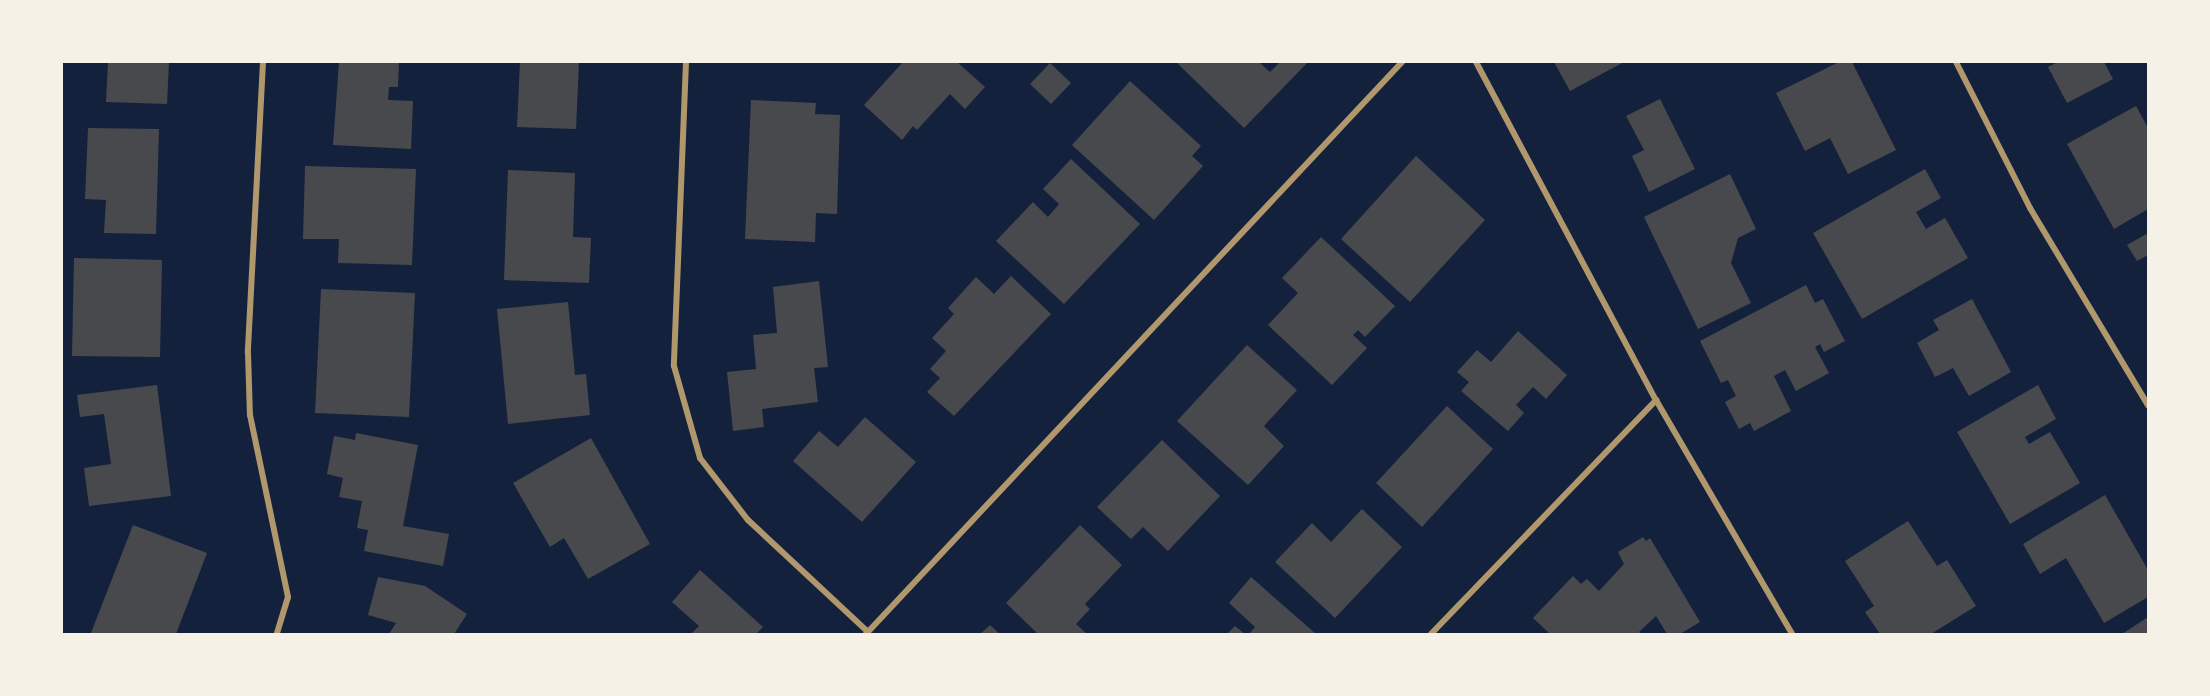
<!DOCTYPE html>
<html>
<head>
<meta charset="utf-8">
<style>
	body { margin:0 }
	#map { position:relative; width:2210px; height:696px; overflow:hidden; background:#14213d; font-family:"Libre Baskerville",serif }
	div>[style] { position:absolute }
	.building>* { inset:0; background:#48494c }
	.minor>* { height:6px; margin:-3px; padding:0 3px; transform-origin:3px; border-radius:3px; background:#b1986c }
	span { translate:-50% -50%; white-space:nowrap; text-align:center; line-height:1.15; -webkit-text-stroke:4.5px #f6f1e7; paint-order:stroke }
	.frame { position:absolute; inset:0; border:63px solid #f6f1e7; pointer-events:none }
</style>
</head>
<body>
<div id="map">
	<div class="building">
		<div style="clip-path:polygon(108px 62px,169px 62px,167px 104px,106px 102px)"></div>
		<div style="clip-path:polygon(339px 62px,399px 62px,398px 87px,389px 87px,388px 100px,413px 101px,411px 149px,333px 145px)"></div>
		<div style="clip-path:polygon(520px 62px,579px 62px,576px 129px,517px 127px)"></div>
		<div style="clip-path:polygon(903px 62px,957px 62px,985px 87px,965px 109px,950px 94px,917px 130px,913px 126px,902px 140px,864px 105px)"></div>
		<div style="clip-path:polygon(1176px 62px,1259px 62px,1270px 72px,1280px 62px,1308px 62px,1244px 128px)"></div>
		<div style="clip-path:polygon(1554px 62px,1624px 62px,1570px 91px)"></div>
		<div style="clip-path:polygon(1839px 62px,1852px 62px,1896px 150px,1848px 174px,1830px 138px,1805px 151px,1776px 93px)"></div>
		<div style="clip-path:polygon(2058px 62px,2104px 62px,2113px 79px,2067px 103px,2048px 67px)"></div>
		<div style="clip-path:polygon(1050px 63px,1071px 83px,1051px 104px,1030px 84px)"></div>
		<div style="clip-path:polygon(1130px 81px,1201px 146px,1192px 156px,1203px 166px,1154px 220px,1072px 145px)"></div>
		<div style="clip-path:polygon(1660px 99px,1695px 169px,1649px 192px,1632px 156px,1644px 150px,1626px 116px)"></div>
		<div style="clip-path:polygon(751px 100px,816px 103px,815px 114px,840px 115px,837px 214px,816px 213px,815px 242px,745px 239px)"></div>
		<div style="clip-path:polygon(2136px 106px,2148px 128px,2148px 209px,2114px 229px,2067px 144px)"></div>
		<div style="clip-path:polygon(88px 128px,159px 129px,156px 234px,104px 233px,106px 200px,85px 199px)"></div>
		<div style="clip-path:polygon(1416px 156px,1485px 220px,1410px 302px,1341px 239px)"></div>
		<div style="clip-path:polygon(1071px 159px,1140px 224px,1064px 304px,996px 241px,1033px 202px,1048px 217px,1059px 204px,1043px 189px)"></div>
		<div style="clip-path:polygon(305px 166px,416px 169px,412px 265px,338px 263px,339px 239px,303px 239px)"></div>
		<div style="clip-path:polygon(1925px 169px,1941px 198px,1916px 212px,1926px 229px,1945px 218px,1968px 258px,1862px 319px,1813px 233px)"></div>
		<div style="clip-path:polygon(508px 170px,575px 173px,573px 237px,591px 238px,589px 283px,504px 280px)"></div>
		<div style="clip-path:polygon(1730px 174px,1756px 229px,1738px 238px,1731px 263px,1751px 303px,1698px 329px,1644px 217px)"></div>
		<div style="clip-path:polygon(2148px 233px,2148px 255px,2137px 261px,2127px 245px)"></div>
		<div style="clip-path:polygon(1321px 237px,1395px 306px,1365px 337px,1358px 330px,1353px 335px,1367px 348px,1332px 385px,1268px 325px,1298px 293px,1282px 278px)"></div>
		<div style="clip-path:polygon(74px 258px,162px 260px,160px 357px,72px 356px)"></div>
		<div style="clip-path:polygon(1011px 276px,1051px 314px,954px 416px,927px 392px,940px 378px,930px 369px,946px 351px,932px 338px,954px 314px,948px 308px,976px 277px,994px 294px)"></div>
		<div style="clip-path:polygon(819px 281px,828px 367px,814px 368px,818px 402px,762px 409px,764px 427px,733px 431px,727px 372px,756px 369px,753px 335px,777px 333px,773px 287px)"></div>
		<div style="clip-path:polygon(1806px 285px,1815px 303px,1823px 299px,1845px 341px,1824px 352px,1820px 344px,1815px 347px,1829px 373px,1796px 391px,1785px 370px,1774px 376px,1791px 411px,1754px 431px,1750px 423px,1739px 429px,1725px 402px,1736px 396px,1728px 380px,1721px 383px,1700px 341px)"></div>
		<div style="clip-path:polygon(321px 289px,415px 293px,409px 417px,315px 413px)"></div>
		<div style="clip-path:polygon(1972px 299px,2011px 372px,1969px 396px,1953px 368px,1935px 377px,1917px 343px,1939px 330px,1933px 320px)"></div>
		<div style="clip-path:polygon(568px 302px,575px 375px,586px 374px,590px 415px,508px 424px,497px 309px)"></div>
		<div style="clip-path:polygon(1518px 331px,1567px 375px,1546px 399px,1533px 387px,1516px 405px,1524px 413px,1508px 431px,1461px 391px,1469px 382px,1457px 372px,1477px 350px,1491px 362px)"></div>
		<div style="clip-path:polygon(1247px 345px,1297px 390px,1264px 426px,1284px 446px,1248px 485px,1177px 421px)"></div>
		<div style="clip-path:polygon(157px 385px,171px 496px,89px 506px,84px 468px,111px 464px,104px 414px,80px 417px,77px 395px)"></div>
		<div style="clip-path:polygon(2038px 385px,2056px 419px,2025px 437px,2029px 444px,2050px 432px,2080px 483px,2010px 524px,1957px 432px)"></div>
		<div style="clip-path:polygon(1447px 406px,1493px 449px,1422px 527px,1376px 483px)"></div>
		<div style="clip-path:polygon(865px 417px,916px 462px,862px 522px,793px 461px,819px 431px,838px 447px)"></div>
		<div style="clip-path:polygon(356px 433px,418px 445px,403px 526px,449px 534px,443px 566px,364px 551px,368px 530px,357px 528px,362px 501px,339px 497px,343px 478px,327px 474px,334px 436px,355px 440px)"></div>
		<div style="clip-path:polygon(591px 438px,650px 544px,588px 579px,564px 538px,550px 547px,513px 483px)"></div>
		<div style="clip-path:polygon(1162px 440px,1220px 496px,1168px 551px,1143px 527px,1131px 539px,1097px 507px)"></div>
		<div style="clip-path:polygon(2105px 495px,2148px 570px,2148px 597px,2104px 623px,2066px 558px,2040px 574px,2023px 544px)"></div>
		<div style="clip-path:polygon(1362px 509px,1402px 547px,1335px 618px,1275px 562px,1312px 523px,1331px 542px)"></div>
		<div style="clip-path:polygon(1908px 521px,1937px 566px,1947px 560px,1976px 606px,1931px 634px,1880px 634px,1865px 612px,1874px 606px,1845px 561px)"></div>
		<div style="clip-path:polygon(133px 525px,207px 553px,176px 634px,91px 633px)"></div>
		<div style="clip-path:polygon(1080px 525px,1122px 565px,1085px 604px,1090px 609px,1076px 624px,1087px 634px,1038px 634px,1006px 603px)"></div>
		<div style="clip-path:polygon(1643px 537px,1646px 541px,1650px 538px,1700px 622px,1680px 634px,1667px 634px,1656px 616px,1639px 632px,1642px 634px,1550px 634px,1533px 618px,1573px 576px,1581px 584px,1587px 579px,1599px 591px,1624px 564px,1618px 552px)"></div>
		<div style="clip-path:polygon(700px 570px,763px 627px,756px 634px,691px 634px,699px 626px,672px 602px)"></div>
		<div style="clip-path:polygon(378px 577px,425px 586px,467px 614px,454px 634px,389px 634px,396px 623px,368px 615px)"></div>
		<div style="clip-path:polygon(1251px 577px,1316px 634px,1249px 634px,1255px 627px,1229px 603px)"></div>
		<div style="clip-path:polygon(2148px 617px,2148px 634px,2122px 634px)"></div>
		<div style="clip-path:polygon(990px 625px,1000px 634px,980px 634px)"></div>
		<div style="clip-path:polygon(1235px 626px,1245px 634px,1227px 634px)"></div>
	</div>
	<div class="minor">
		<div style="left:263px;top:62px;width:291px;rotate:93deg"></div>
		<div style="left:248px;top:353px;width:62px;rotate:88.2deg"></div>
		<div style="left:250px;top:415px;width:186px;rotate:78.2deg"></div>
		<div style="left:288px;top:597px;width:39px;rotate:107deg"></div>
		<div style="left:686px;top:62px;width:304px;rotate:92.3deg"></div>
		<div style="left:674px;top:366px;width:96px;rotate:74.2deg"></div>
		<div style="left:700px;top:458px;width:78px;rotate:52.3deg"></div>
		<div style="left:748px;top:520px;width:164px;rotate:43deg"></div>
		<div style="left:1476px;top:62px;width:383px;rotate:62deg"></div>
		<div style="left:1656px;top:400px;width:271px;rotate:59.8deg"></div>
		<div style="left:1956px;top:62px;width:164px;rotate:63.1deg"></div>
		<div style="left:2030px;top:208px;width:230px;rotate:59.1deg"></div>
		<div style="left:866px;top:634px;width:784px;rotate:-46.86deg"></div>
		<div style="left:1431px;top:634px;width:325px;rotate:-46.1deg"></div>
	</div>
	<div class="frame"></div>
</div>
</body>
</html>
